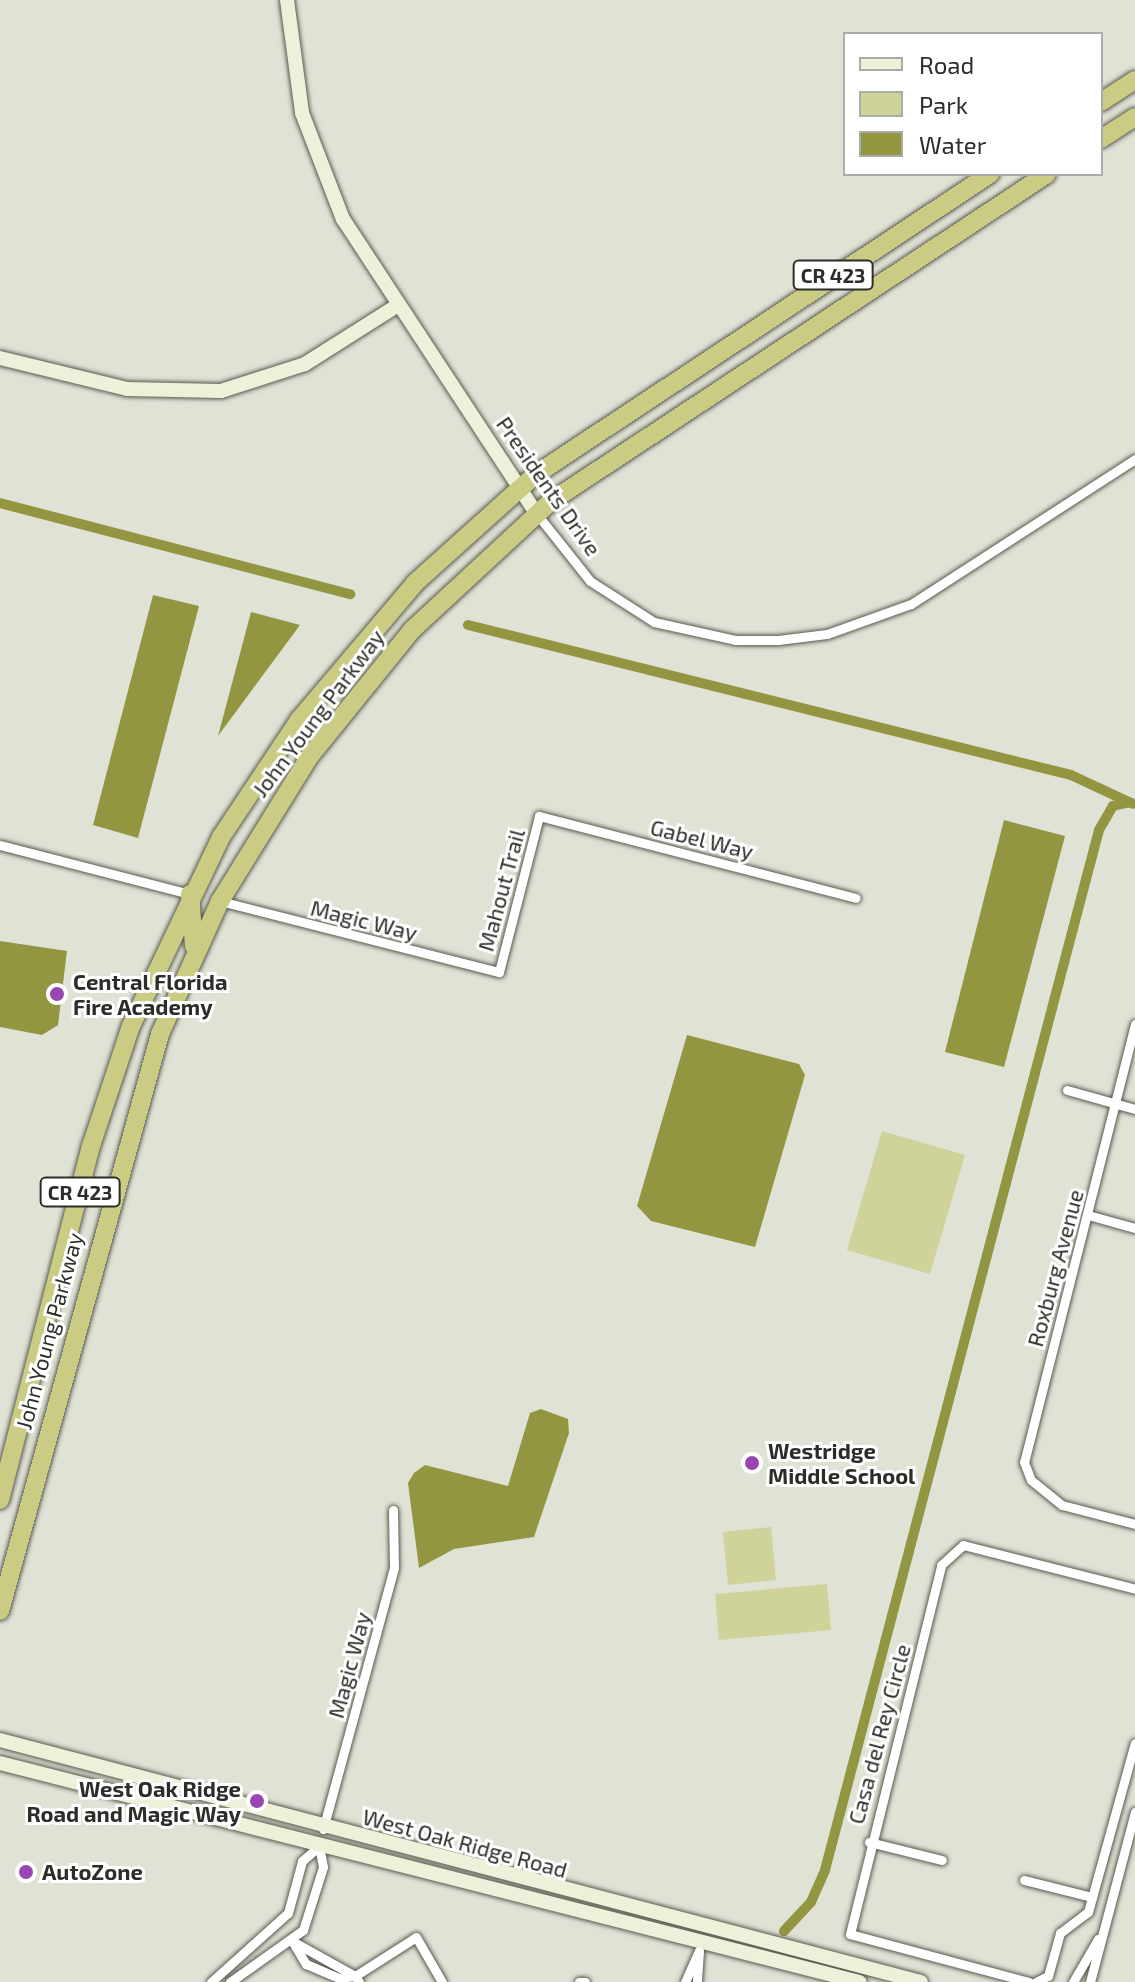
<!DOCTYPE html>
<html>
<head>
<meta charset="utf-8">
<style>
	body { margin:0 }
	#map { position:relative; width:1135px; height:1982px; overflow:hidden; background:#e1e2d6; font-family:"Exo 2",sans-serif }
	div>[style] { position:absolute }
	.green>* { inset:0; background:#cfd299 }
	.water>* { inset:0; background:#939641 }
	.canal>* { height:10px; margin:-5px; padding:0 5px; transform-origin:5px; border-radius:5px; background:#939641 }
	.roads { filter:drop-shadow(0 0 2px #5a5a50) drop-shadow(0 0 2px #5a5a50) }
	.street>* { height:9px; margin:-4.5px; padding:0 4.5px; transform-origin:4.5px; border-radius:4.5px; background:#fff }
	.secondary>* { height:14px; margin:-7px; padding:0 7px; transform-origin:7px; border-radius:7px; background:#eff0da }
	.highway>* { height:18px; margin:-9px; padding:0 9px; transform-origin:9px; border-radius:9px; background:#c9cc82 }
	.dots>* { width:22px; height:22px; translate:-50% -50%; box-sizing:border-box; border:4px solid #fff; border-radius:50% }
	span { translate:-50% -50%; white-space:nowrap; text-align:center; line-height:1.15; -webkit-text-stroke:6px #fff; paint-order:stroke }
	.shield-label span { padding:2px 6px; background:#fff; border:2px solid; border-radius:6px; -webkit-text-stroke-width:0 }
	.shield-label { font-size:20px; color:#2c2d28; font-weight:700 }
	.street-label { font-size:22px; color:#2c2d28 }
	.poi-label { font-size:22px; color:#2c2d28; font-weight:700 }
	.left { translate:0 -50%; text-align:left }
	.right { translate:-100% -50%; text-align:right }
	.legend { position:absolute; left:843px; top:32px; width:260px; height:144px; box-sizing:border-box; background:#fff; border:2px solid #ababa9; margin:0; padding:10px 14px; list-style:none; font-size:24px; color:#2c2d28 }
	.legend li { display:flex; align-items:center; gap:16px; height:40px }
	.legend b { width:40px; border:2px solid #ababa9 }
</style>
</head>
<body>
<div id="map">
	<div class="green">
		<div style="clip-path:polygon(882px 1131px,965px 1155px,930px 1274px,847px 1250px)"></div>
		<div style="clip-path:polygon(771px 1527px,776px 1580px,728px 1585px,723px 1532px)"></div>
		<div style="clip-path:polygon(827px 1584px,831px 1630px,719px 1640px,715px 1594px)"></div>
	</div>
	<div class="water">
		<div style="clip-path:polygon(153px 595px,199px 606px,138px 838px,93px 825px)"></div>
		<div style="clip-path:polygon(251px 612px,300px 625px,218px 736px)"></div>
		<div style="clip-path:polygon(1004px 820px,1065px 836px,1004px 1067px,945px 1052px)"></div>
		<div style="clip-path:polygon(0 941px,67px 951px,58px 1025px,42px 1035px,0 1027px)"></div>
		<div style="clip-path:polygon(687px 1035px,799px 1064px,805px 1075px,755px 1247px,651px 1221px,637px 1206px)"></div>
		<div style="clip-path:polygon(541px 1409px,568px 1419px,569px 1433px,534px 1537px,454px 1549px,419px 1568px,408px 1483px,414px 1473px,425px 1465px,508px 1486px,530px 1413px)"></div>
	</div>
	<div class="canal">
		<div style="left:0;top:503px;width:362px;rotate:14.6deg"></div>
		<div style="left:468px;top:625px;width:621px;rotate:13.97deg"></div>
		<div style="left:1071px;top:775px;width:68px;rotate:25.1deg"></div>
		<div style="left:784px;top:1931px;width:40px;rotate:-47deg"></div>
		<div style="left:811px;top:1902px;width:35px;rotate:-66deg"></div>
		<div style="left:825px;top:1870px;width:1075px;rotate:-75.24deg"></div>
		<div style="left:1099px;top:830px;width:28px;rotate:-60deg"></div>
		<div style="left:1113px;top:806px;width:17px;rotate:-13deg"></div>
	</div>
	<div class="roads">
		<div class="street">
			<div style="left:536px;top:513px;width:87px;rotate:51.5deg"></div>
			<div style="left:590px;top:581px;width:76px;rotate:32.6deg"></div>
			<div style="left:654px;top:622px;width:83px;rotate:12.5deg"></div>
			<div style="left:735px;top:640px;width:43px"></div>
			<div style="left:778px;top:640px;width:49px;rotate:-7deg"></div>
			<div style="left:827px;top:634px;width:89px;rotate:-19.7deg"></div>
			<div style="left:911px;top:604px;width:267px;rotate:-32.9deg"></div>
			<div style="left:0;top:845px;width:196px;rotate:14.5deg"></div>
			<div style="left:220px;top:901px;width:288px;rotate:14.3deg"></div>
			<div style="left:499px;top:972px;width:161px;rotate:-75.6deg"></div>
			<div style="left:539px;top:816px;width:327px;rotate:14.5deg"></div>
			<div style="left:1135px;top:1024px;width:452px;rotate:104.2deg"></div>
			<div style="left:1024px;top:1462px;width:19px;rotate:69deg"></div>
			<div style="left:1031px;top:1480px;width:40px;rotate:39deg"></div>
			<div style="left:1062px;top:1505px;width:75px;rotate:14.6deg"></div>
			<div style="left:1067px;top:1090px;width:71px;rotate:15.6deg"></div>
			<div style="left:1088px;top:1215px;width:49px;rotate:15.5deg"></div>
			<div style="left:323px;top:1829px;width:270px;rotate:-74.8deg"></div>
			<div style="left:394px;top:1568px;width:58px;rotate:-91deg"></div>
			<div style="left:869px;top:1842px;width:75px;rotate:13.9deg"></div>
			<div style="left:1024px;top:1880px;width:70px;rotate:14deg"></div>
			<div style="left:292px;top:1941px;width:27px;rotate:59deg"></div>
			<div style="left:306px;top:1964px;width:36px;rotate:23deg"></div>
			<div style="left:339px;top:1978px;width:16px;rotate:-7deg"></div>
			<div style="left:292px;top:1941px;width:72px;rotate:29.1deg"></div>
			<div style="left:211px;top:1982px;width:103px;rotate:-41.9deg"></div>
			<div style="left:288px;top:1913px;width:54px;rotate:-74.9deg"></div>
			<div style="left:302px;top:1861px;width:23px;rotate:-41deg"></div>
			<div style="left:319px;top:1846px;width:21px;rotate:79deg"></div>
			<div style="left:323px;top:1867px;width:66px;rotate:107.6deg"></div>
			<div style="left:303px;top:1930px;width:90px;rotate:144.5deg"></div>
			<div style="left:359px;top:1982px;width:7px;rotate:-124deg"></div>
			<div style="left:355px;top:1976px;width:72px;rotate:-32.6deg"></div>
			<div style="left:416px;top:1937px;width:52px;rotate:60deg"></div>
			<div style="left:579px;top:1982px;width:6px"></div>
			<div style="left:685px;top:1982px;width:34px;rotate:-66deg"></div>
			<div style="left:699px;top:1951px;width:31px;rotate:94deg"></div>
			<div style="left:1029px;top:1982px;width:185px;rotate:-165deg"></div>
			<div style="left:850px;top:1934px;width:380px;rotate:-76.1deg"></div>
			<div style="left:941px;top:1565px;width:30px;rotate:-42deg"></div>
			<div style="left:963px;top:1545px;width:178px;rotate:14.3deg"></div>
			<div style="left:1036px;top:1982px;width:13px;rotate:-27deg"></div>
			<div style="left:1048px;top:1976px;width:45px;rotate:-74.4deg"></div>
			<div style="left:1060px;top:1933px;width:35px;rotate:-37deg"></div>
			<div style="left:1088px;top:1912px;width:175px;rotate:-74.5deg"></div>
			<div style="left:1073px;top:1982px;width:50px;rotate:-59.8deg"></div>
			<div style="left:1090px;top:1982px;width:176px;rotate:-75.2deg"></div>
		</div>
		<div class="secondary">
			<div style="left:287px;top:0;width:114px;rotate:82.4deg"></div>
			<div style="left:302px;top:113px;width:114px;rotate:68.9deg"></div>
			<div style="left:343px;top:219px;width:352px;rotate:56.7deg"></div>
			<div style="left:0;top:358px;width:131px;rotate:13.7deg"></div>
			<div style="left:127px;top:389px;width:94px;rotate:1.2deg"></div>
			<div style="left:221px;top:391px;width:88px;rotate:-17.8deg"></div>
			<div style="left:305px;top:364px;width:110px;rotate:-32.4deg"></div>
			<div style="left:0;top:1740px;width:952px;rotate:14.72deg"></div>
			<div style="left:0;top:1763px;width:887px;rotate:14.29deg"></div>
		</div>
		<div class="highway">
			<div style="left:1101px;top:102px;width:40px;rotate:-32.9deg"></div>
			<div style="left:1101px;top:139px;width:40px;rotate:-32.9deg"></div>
			<div style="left:190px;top:894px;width:52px;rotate:85.6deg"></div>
			<div style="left:0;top:1500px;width:366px;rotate:-75.6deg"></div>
			<div style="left:91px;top:1146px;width:126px;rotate:-71.6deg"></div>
			<div style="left:131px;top:1026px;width:209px;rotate:-64.5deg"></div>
			<div style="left:221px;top:837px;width:141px;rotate:-56.3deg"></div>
			<div style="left:299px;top:720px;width:180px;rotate:-49.7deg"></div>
			<div style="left:415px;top:583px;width:161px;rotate:-42deg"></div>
			<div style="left:535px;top:475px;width:546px;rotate:-33.49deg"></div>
			<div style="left:0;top:1611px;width:599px;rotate:-74.5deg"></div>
			<div style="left:160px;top:1034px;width:146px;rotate:-65.7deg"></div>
			<div style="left:220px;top:901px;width:171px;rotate:-58.2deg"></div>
			<div style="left:310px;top:756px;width:162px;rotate:-51deg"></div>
			<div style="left:412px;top:630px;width:188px;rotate:-42.8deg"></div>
			<div style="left:550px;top:502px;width:595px;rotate:-33.42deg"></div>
		</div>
	</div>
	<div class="dots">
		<div style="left:57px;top:994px;background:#9945b4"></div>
		<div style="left:752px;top:1463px;background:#9945b4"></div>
		<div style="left:257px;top:1801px;background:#9945b4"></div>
		<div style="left:26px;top:1872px;background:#9945b4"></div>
	</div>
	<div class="shield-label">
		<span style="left:833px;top:275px">CR 423</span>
		<span style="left:80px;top:1192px">CR 423</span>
	</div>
	<div class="street-label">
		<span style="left:549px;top:486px;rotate:55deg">Presidents Drive</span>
		<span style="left:318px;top:713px;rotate:-53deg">John Young Parkway</span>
		<span style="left:702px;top:839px;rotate:14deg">Gabel Way</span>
		<span style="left:501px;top:890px;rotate:-75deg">Mahout Trail</span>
		<span style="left:364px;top:920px;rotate:14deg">Magic Way</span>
		<span style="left:1055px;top:1268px;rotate:-75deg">Roxburg Avenue</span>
		<span style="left:49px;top:1331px;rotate:-75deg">John Young Parkway</span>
		<span style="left:349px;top:1665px;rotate:-75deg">Magic Way</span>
		<span style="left:879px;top:1734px;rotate:-75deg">Casa del Rey Circle</span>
		<span style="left:465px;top:1843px;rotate:15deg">West Oak Ridge Road</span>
	</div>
	<div class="poi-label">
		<span class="left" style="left:73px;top:994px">Central Florida<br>Fire Academy</span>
		<span class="left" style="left:768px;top:1463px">Westridge<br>Middle School</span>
		<span class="right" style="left:241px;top:1801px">West Oak Ridge<br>Road and Magic Way</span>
		<span class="left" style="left:42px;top:1872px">AutoZone</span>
	</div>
	<ul class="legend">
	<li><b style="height:10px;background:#eff0da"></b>Road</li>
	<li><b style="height:22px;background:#cfd299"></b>Park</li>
	<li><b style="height:22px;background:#939641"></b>Water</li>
	</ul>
</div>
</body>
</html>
